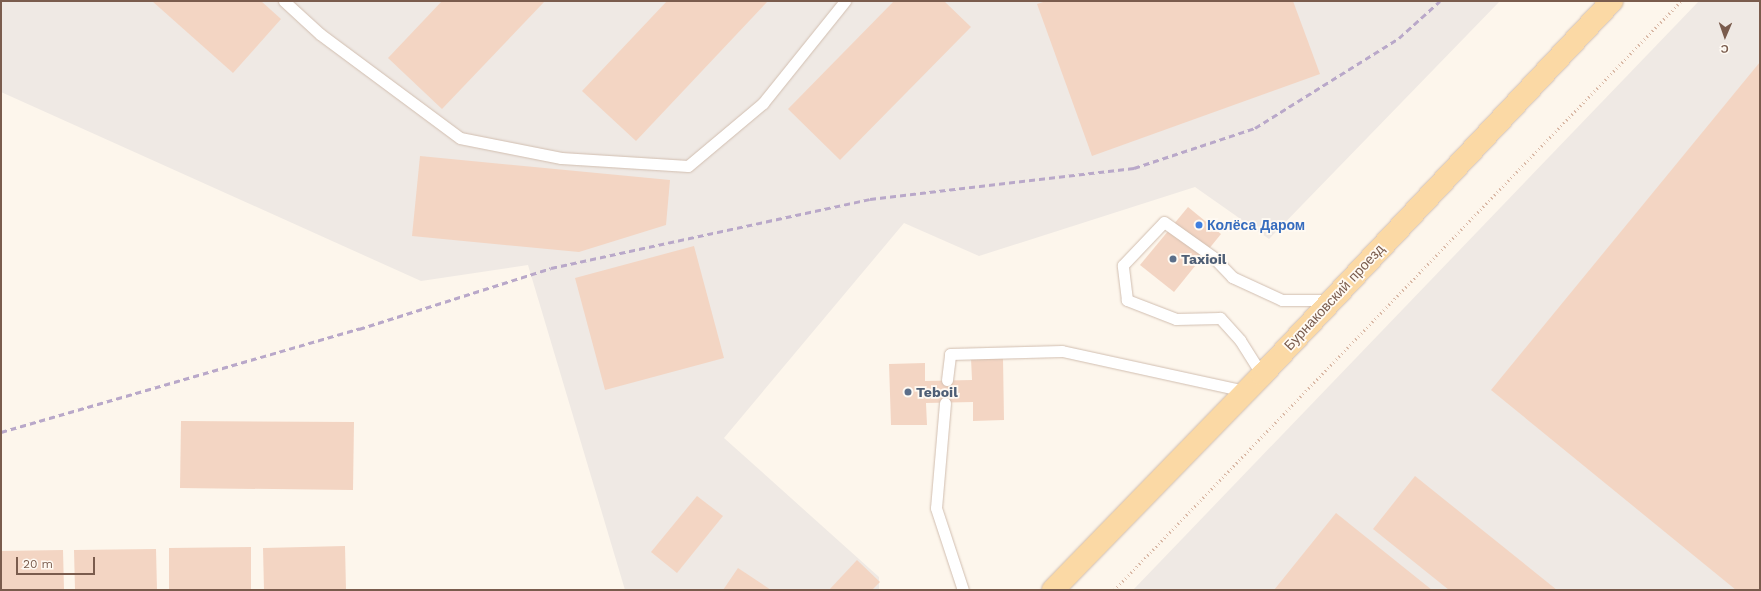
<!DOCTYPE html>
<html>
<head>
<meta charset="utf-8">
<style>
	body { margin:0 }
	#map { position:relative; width:1761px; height:591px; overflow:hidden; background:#fdf6ec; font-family:"Work Sans",sans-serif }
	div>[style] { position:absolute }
	.industrial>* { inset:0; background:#efe9e4 }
	.building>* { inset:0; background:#f3d5c3 }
	.path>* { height:2.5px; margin-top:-1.25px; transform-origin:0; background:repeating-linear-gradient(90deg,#d9b8a5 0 1px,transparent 0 4px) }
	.roads { filter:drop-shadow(0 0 1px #d1beb0) drop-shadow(0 0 1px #d1beb0) }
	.lane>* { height:11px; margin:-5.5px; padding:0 5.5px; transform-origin:5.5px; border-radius:5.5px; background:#fff }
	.primary>* { height:22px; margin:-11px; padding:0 11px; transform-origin:11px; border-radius:11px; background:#fbd9a5 }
	.rail>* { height:3px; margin-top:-1.5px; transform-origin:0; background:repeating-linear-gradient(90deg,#b9a8c9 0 6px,transparent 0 10px) }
	.dots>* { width:11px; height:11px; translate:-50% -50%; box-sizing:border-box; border:2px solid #fffaf3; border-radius:50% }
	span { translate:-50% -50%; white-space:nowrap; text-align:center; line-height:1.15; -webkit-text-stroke:3.5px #fffaf3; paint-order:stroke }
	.shop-label { font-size:14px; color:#366cbe; font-weight:700 }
	.left { translate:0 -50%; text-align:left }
	.service-label { font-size:14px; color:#4e5e75; font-weight:700 }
	.street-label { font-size:14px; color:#7a5c4d }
	.frame { position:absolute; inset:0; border:2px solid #7a5c4d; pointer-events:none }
	.north { position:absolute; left:1705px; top:16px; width:40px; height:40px; -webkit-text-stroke:3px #fffaf3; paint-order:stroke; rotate:182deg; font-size:11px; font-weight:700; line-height:16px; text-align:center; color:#7a5c4d }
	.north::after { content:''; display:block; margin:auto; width:14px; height:18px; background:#7a5c4d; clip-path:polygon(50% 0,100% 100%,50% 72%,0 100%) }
	.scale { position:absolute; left:16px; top:557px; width:79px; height:18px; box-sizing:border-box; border:2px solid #7a5c4d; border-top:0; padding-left:5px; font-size:12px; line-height:14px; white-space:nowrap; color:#7a5c4d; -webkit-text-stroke:3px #fffaf3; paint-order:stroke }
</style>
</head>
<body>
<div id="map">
	<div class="industrial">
		<div style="clip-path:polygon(1px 1px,1500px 1px,1269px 239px,1195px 187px,979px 256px,904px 223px,724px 438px,879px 577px,879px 590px,625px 590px,528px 265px,421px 281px,1px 92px)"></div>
		<div style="clip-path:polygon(1699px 1px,1760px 1px,1760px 590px,1133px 590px)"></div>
	</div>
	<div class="building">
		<div style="clip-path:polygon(152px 1px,261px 1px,281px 19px,233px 73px)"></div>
		<div style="clip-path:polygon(442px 1px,545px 1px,442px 109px,388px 58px)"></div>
		<div style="clip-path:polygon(667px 1px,768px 1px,636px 141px,582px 91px)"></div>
		<div style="clip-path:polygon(894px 1px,944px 1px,971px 27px,840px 160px,788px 109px)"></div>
		<div style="clip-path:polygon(1046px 1px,1293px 1px,1320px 74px,1092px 156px,1037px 4px)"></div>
		<div style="clip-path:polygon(1760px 62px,1760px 590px,1736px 590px,1491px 390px)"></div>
		<div style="clip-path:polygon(420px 156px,670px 180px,666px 225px,579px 252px,412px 236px)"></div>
		<div style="clip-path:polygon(1188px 207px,1221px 234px,1174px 292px,1140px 265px)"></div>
		<div style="clip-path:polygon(694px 246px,724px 358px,605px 390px,575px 278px)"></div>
		<div style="clip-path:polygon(971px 358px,1003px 358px,1004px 420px,973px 421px,973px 402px,926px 403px,927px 425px,891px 425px,889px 364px,925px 363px,925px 381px,972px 380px)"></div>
		<div style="clip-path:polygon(181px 421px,354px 422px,353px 490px,180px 488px)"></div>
		<div style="clip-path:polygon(1415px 476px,1557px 590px,1449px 590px,1373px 529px)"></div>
		<div style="clip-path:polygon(697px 496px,723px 516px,677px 573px,651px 552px)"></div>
		<div style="clip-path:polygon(1336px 513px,1432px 590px,1274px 590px)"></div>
		<div style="clip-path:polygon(345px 546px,346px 590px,264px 590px,263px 548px)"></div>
		<div style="clip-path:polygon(251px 547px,251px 590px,169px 590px,169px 548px)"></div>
		<div style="clip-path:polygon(156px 549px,157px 590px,75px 590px,74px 550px)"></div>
		<div style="clip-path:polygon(63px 550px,64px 590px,1px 590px,1px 551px)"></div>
		<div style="clip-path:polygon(857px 560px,880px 582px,872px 590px,829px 590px)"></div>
		<div style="clip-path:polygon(738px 568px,771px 590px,723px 590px)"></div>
	</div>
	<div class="path">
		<div style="left:1114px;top:590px;width:818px;rotate:-46.09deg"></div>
	</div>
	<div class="roads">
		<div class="lane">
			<div style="left:284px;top:1px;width:49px;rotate:42.5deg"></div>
			<div style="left:320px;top:34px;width:174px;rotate:36.6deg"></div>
			<div style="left:460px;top:138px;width:103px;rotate:11.2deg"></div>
			<div style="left:561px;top:158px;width:127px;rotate:3.6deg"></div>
			<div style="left:688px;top:166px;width:98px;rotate:-40deg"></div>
			<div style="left:763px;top:103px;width:131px;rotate:-51.2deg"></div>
			<div style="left:1262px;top:375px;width:41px;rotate:-122.2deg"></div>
			<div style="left:1240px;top:340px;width:30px;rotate:-132deg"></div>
			<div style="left:1220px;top:318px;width:44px;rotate:178.7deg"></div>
			<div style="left:1176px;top:319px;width:53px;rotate:-158.8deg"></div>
			<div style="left:1127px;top:300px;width:35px;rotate:-97deg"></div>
			<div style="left:1123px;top:265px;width:59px;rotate:-46.4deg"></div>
			<div style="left:1164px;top:222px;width:60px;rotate:35.5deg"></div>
			<div style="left:1213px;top:257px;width:28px;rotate:46deg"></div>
			<div style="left:1232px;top:277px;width:55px;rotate:24.7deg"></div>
			<div style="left:1282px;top:300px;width:49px"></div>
			<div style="left:947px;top:380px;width:26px;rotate:-83deg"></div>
			<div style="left:950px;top:354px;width:112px;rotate:-1.5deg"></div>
			<div style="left:1062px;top:351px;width:188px;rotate:12.3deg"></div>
			<div style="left:945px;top:403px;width:105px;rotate:94.9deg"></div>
			<div style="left:936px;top:508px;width:86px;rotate:71.8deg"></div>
		</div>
		<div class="primary">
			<div style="left:1053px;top:590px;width:300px;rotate:-45.8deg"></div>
			<div style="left:1262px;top:375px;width:512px;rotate:-46.9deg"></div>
		</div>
	</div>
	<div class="rail">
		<div style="left:1px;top:432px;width:373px;rotate:-16.1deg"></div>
		<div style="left:359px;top:329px;width:201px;rotate:-17.6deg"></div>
		<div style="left:551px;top:268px;width:326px;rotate:-12.2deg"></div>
		<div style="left:870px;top:199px;width:266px;rotate:-6.7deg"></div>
		<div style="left:1134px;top:168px;width:127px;rotate:-18.3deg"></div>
		<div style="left:1255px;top:128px;width:170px;rotate:-32deg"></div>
		<div style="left:1399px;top:38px;width:55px;rotate:-42.1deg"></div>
	</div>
	<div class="dots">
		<div style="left:1199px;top:225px;background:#3f7fe0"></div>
		<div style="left:1173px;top:259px;background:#5c6f8a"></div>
		<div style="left:908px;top:392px;background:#5c6f8a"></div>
	</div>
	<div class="shop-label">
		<span class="left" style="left:1207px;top:225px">Колёса Даром</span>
	</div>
	<div class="service-label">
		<span class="left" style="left:1181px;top:259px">Taxioil</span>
		<span class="left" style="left:916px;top:392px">Teboil</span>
	</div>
	<div class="street-label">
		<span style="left:1334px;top:297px;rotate:-47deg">Бурнаковский проезд</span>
	</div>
	<div class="frame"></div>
	<div class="north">С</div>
	<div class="scale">20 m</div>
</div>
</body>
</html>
